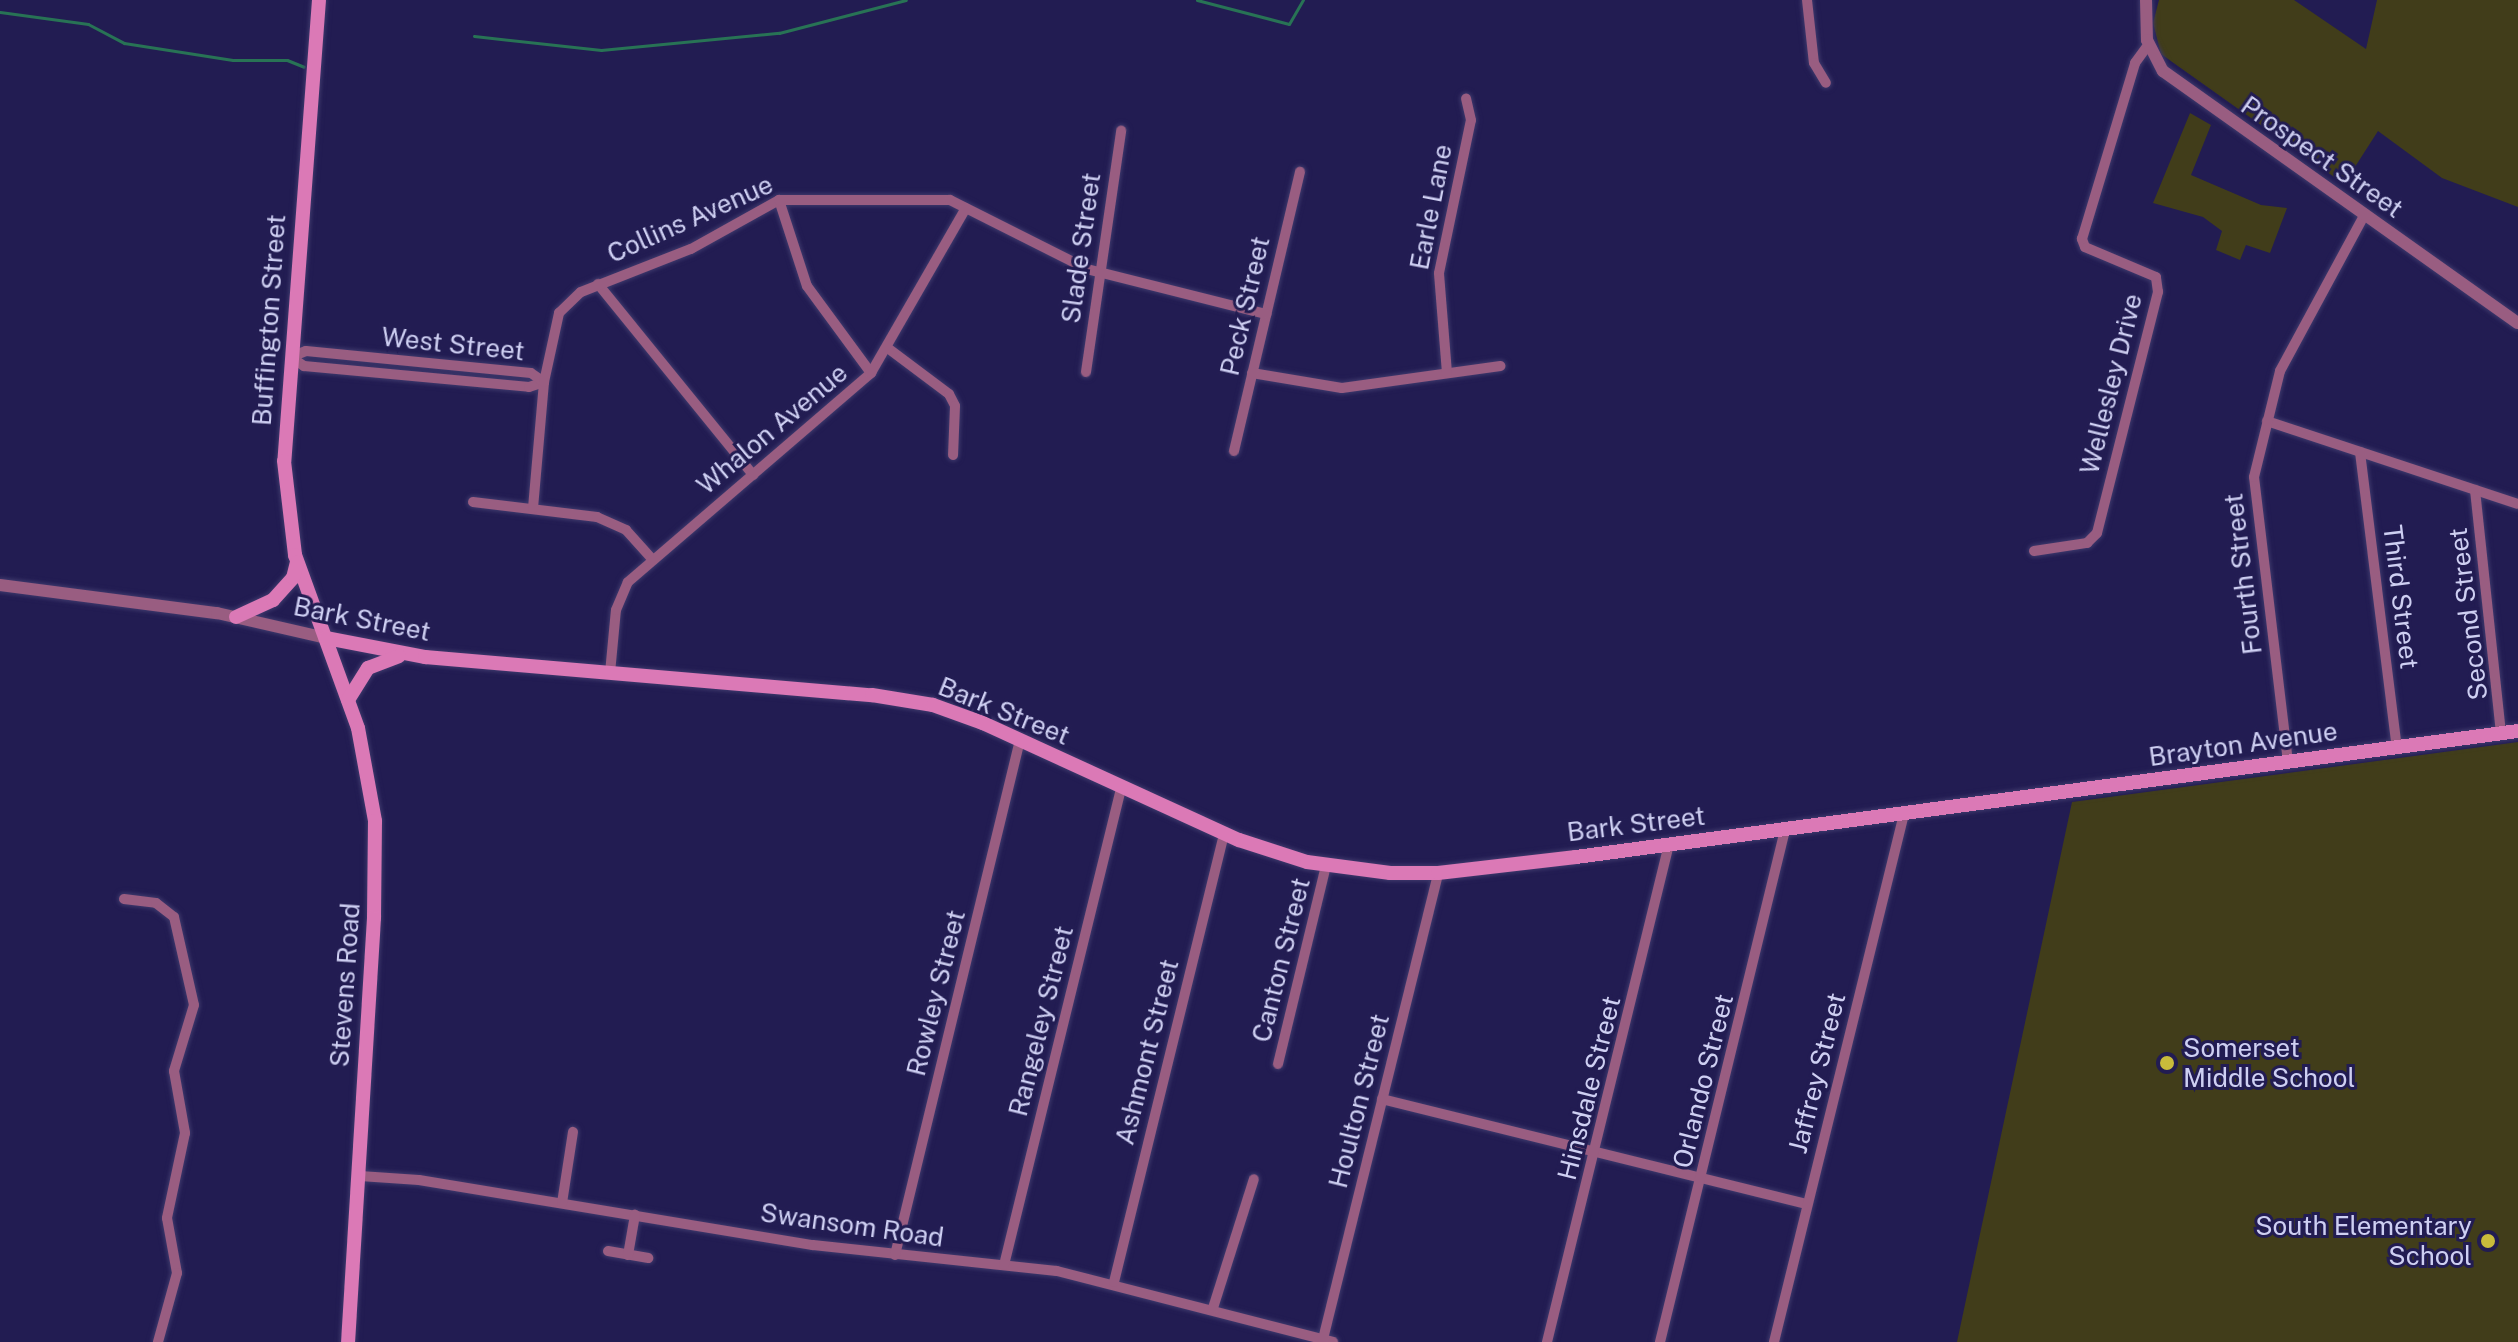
<!DOCTYPE html>
<html>
<head>
<meta charset="utf-8">
<style>
	body { margin:0 }
	#map { position:relative; width:2518px; height:1342px; overflow:hidden; background:#221c52; font-family:"Public Sans",sans-serif }
	div>[style] { position:absolute }
	.green>* { inset:0; background:#413d1a }
	.stream>* { height:3px; margin:-1.5px; padding:0 1.5px; transform-origin:1.5px; border-radius:1.5px; background:#287355 }
	.roads { filter:drop-shadow(0 0 2px #3e396c) drop-shadow(0 0 2px #3e396c) }
	.minor>* { height:10px; margin:-5px; padding:0 5px; transform-origin:5px; border-radius:5px; background:#995d81 }
	.tertiary>* { height:12px; margin:-6px; padding:0 6px; transform-origin:6px; border-radius:6px; background:#995d81 }
	.secondary>* { height:14px; margin:-7px; padding:0 7px; transform-origin:7px; border-radius:7px; background:#db79b6 }
	.dots>* { width:22px; height:22px; translate:-50% -50%; box-sizing:border-box; border:4px solid #221c52; border-radius:50% }
	span { translate:-50% -50%; white-space:nowrap; text-align:center; line-height:1.15; -webkit-text-stroke:6px #221c52; paint-order:stroke }
	.street-label { font-size:26px; color:#cecff2 }
	.poi-label { font-size:26px; color:#cecff2 }
	.left { translate:0 -50%; text-align:left }
	.right { translate:-100% -50%; text-align:right }
</style>
</head>
<body>
<div id="map">
	<div class="green">
		<div style="clip-path:polygon(2159px 0,2294px 0,2366px 49px,2377px 0,2518px 0,2518px 207px,2442px 178px,2378px 131px,2344px 184px,2161px 54px,2153px 23px)"></div>
		<div style="clip-path:polygon(2190px 113px,2211px 125px,2191px 175px,2261px 205px,2287px 208px,2270px 253px,2246px 245px,2240px 260px,2216px 250px,2222px 231px,2203px 217px,2153px 203px)"></div>
		<div style="clip-path:polygon(2518px 742px,2518px 1342px,1957px 1342px,2072px 802px)"></div>
	</div>
	<div class="stream">
		<div style="left:1197px;top:0;width:95px;rotate:14.6deg"></div>
		<div style="left:1289px;top:24px;width:28px;rotate:-60deg"></div>
		<div style="left:0;top:12px;width:89px;rotate:7.8deg"></div>
		<div style="left:88px;top:24px;width:41px;rotate:27.8deg"></div>
		<div style="left:124px;top:43px;width:110px;rotate:8.9deg"></div>
		<div style="left:233px;top:60px;width:54px"></div>
		<div style="left:287px;top:60px;width:18px;rotate:22deg"></div>
		<div style="left:474px;top:36px;width:128px;rotate:6.3deg"></div>
		<div style="left:601px;top:50px;width:179px;rotate:-5.5deg"></div>
		<div style="left:779px;top:33px;width:131px;rotate:-14.6deg"></div>
	</div>
	<div class="roads">
		<div class="minor">
			<div style="left:1807px;top:0;width:63px;rotate:83.7deg"></div>
			<div style="left:1814px;top:63px;width:23px;rotate:59deg"></div>
			<div style="left:779px;top:200px;width:90px;rotate:72deg"></div>
			<div style="left:807px;top:286px;width:108px;rotate:53.7deg"></div>
			<div style="left:598px;top:284px;width:246px;rotate:50.9deg"></div>
			<div style="left:889px;top:349px;width:75px;rotate:36.9deg"></div>
			<div style="left:949px;top:394px;width:13px;rotate:63deg"></div>
			<div style="left:955px;top:406px;width:49px;rotate:92.3deg"></div>
			<div style="left:291px;top:357px;width:16px;rotate:35deg"></div>
			<div style="left:304px;top:366px;width:226px;rotate:5.3deg"></div>
			<div style="left:529px;top:387px;width:16px;rotate:-18deg"></div>
			<div style="left:291px;top:357px;width:16px;rotate:-22deg"></div>
			<div style="left:306px;top:351px;width:226px;rotate:5.6deg"></div>
			<div style="left:531px;top:373px;width:16px;rotate:35deg"></div>
			<div style="left:1086px;top:372px;width:244px;rotate:-81.7deg"></div>
			<div style="left:1252px;top:373px;width:91px;rotate:9.5deg"></div>
			<div style="left:1342px;top:388px;width:160px;rotate:-7.9deg"></div>
			<div style="left:1447px;top:373px;width:100px;rotate:-94.6deg"></div>
			<div style="left:1439px;top:273px;width:156px;rotate:-78.2deg"></div>
			<div style="left:1471px;top:120px;width:22px;rotate:-103deg"></div>
			<div style="left:2267px;top:421px;width:264px;rotate:18.3deg"></div>
			<div style="left:1234px;top:451px;width:287px;rotate:-76.7deg"></div>
			<div style="left:2360px;top:452px;width:297px;rotate:82.9deg"></div>
			<div style="left:2475px;top:490px;width:245px;rotate:83.9deg"></div>
			<div style="left:473px;top:502px;width:125px;rotate:6.9deg"></div>
			<div style="left:597px;top:517px;width:32px;rotate:24deg"></div>
			<div style="left:626px;top:530px;width:40px;rotate:48deg"></div>
			<div style="left:533px;top:508px;width:126px;rotate:-85deg"></div>
			<div style="left:544px;top:382px;width:71px;rotate:-77.7deg"></div>
			<div style="left:559px;top:313px;width:30px;rotate:-44deg"></div>
			<div style="left:581px;top:292px;width:118px;rotate:-21.4deg"></div>
			<div style="left:691px;top:249px;width:101px;rotate:-29.1deg"></div>
			<div style="left:779px;top:200px;width:171px"></div>
			<div style="left:950px;top:200px;width:153px;rotate:26.7deg"></div>
			<div style="left:1087px;top:269px;width:185px;rotate:14.1deg"></div>
			<div style="left:2034px;top:551px;width:54px;rotate:-8.6deg"></div>
			<div style="left:2087px;top:543px;width:14px;rotate:-45deg"></div>
			<div style="left:2097px;top:533px;width:249px;rotate:-75.8deg"></div>
			<div style="left:2158px;top:292px;width:15px;rotate:-98deg"></div>
			<div style="left:2156px;top:277px;width:77px;rotate:-157.1deg"></div>
			<div style="left:2085px;top:247px;width:9px;rotate:-111deg"></div>
			<div style="left:2082px;top:239px;width:184px;rotate:-73.2deg"></div>
			<div style="left:2135px;top:63px;width:22px;rotate:-54deg"></div>
			<div style="left:610px;top:673px;width:63px;rotate:-84.6deg"></div>
			<div style="left:616px;top:610px;width:30px;rotate:-67deg"></div>
			<div style="left:628px;top:582px;width:321px;rotate:-40.7deg"></div>
			<div style="left:871px;top:373px;width:190px;rotate:-60.1deg"></div>
			<div style="left:2288px;top:762px;width:287px;rotate:-96.8deg"></div>
			<div style="left:2254px;top:477px;width:109px;rotate:-76.2deg"></div>
			<div style="left:2280px;top:371px;width:179px;rotate:-61.6deg"></div>
			<div style="left:124px;top:899px;width:32px;rotate:7deg"></div>
			<div style="left:156px;top:903px;width:23px;rotate:38deg"></div>
			<div style="left:174px;top:917px;width:90px;rotate:77.2deg"></div>
			<div style="left:194px;top:1005px;width:69px;rotate:106.9deg"></div>
			<div style="left:174px;top:1071px;width:63px;rotate:79.9deg"></div>
			<div style="left:185px;top:1133px;width:87px;rotate:102deg"></div>
			<div style="left:167px;top:1218px;width:56px;rotate:79.7deg"></div>
			<div style="left:177px;top:1273px;width:72px;rotate:105.4deg"></div>
			<div style="left:1278px;top:1064px;width:204px;rotate:-76.4deg"></div>
			<div style="left:1382px;top:1099px;width:438px;rotate:13.9deg"></div>
			<div style="left:360px;top:1176px;width:59px;rotate:3.9deg"></div>
			<div style="left:419px;top:1180px;width:399px;rotate:9.4deg"></div>
			<div style="left:813px;top:1245px;width:245px;rotate:6.1deg"></div>
			<div style="left:1057px;top:1271px;width:285px;rotate:14.4deg"></div>
			<div style="left:562px;top:1203px;width:72px;rotate:-81.2deg"></div>
			<div style="left:608px;top:1251px;width:41px;rotate:9.9deg"></div>
			<div style="left:628px;top:1255px;width:41px;rotate:-80.1deg"></div>
			<div style="left:895px;top:1255px;width:530px;rotate:-76.36deg"></div>
			<div style="left:1004px;top:1265px;width:492px;rotate:-76.2deg"></div>
			<div style="left:1114px;top:1282px;width:462px;rotate:-76.2deg"></div>
			<div style="left:1213px;top:1308px;width:135px;rotate:-72.4deg"></div>
			<div style="left:1323px;top:1339px;width:480px;rotate:-76.1deg"></div>
			<div style="left:1547px;top:1342px;width:513px;rotate:-76.23deg"></div>
			<div style="left:1660px;top:1342px;width:527px;rotate:-76.28deg"></div>
			<div style="left:1774px;top:1342px;width:544px;rotate:-76.17deg"></div>
		</div>
		<div class="tertiary">
			<div style="left:2146px;top:0;width:40px;rotate:88.6deg"></div>
			<div style="left:2147px;top:40px;width:35px;rotate:63deg"></div>
			<div style="left:2163px;top:71px;width:435px;rotate:35.4deg"></div>
			<div style="left:0;top:585px;width:219px;rotate:7.4deg"></div>
			<div style="left:217px;top:613px;width:112px;rotate:12.9deg"></div>
		</div>
		<div class="secondary">
			<div style="left:319px;top:0;width:462px;rotate:94.3deg"></div>
			<div style="left:284px;top:461px;width:95px;rotate:83.3deg"></div>
			<div style="left:295px;top:555px;width:184px;rotate:70deg"></div>
			<div style="left:358px;top:728px;width:95px;rotate:79.6deg"></div>
			<div style="left:375px;top:821px;width:97px;rotate:90.6deg"></div>
			<div style="left:374px;top:918px;width:425px;rotate:93.5deg"></div>
			<div style="left:236px;top:617px;width:41px;rotate:-24.7deg"></div>
			<div style="left:273px;top:600px;width:30px;rotate:-48deg"></div>
			<div style="left:293px;top:578px;width:16px;rotate:-76deg"></div>
			<div style="left:326px;top:638px;width:101px;rotate:10.9deg"></div>
			<div style="left:425px;top:657px;width:449px;rotate:4.9deg"></div>
			<div style="left:872px;top:695px;width:62px;rotate:9.3deg"></div>
			<div style="left:933px;top:705px;width:53px;rotate:19.8deg"></div>
			<div style="left:983px;top:723px;width:281px;rotate:24.6deg"></div>
			<div style="left:1239px;top:840px;width:71px;rotate:17.9deg"></div>
			<div style="left:1307px;top:862px;width:84px;rotate:7.5deg"></div>
			<div style="left:1390px;top:873px;width:48px"></div>
			<div style="left:1438px;top:873px;width:139px;rotate:-6.6deg"></div>
			<div style="left:1576px;top:857px;width:950px;rotate:-7.62deg"></div>
			<div style="left:348px;top:700px;width:38px;rotate:-58deg"></div>
			<div style="left:368px;top:668px;width:33px;rotate:-21deg"></div>
		</div>
	</div>
	<div class="dots">
		<div style="left:2167px;top:1063px;background:#c8bb3b"></div>
		<div style="left:2488px;top:1241px;background:#c8bb3b"></div>
	</div>
	<div class="street-label">
		<span style="left:2322px;top:157px;rotate:35deg">Prospect Street</span>
		<span style="left:1431px;top:207px;rotate:-79deg">Earle Lane</span>
		<span style="left:690px;top:219px;rotate:-24deg">Collins Avenue</span>
		<span style="left:1081px;top:248px;rotate:-82deg">Slade Street</span>
		<span style="left:1245px;top:306px;rotate:-77deg">Peck Street</span>
		<span style="left:269px;top:320px;rotate:-86deg">Buffington Street</span>
		<span style="left:453px;top:344px;rotate:6deg">West Street</span>
		<span style="left:2111px;top:384px;rotate:-76deg">Wellesley Drive</span>
		<span style="left:772px;top:429px;rotate:-40deg">Whalon Avenue</span>
		<span style="left:2243px;top:574px;rotate:-97deg">Fourth Street</span>
		<span style="left:2401px;top:597px;rotate:83deg">Third Street</span>
		<span style="left:2468px;top:614px;rotate:-97deg">Second Street</span>
		<span style="left:362px;top:619px;rotate:11deg">Bark Street</span>
		<span style="left:1004px;top:711px;rotate:22deg">Bark Street</span>
		<span style="left:2243px;top:744px;rotate:-8deg">Brayton Avenue</span>
		<span style="left:1636px;top:824px;rotate:-7deg">Bark Street</span>
		<span style="left:1281px;top:960px;rotate:-76deg">Canton Street</span>
		<span style="left:345px;top:985px;rotate:-86deg">Stevens Road</span>
		<span style="left:936px;top:993px;rotate:-76deg">Rowley Street</span>
		<span style="left:1041px;top:1021px;rotate:-76deg">Rangeley Street</span>
		<span style="left:1147px;top:1052px;rotate:-76deg">Ashmont Street</span>
		<span style="left:1817px;top:1073px;rotate:-76deg">Jaffrey Street</span>
		<span style="left:1703px;top:1081px;rotate:-76deg">Orlando Street</span>
		<span style="left:1589px;top:1088px;rotate:-76deg">Hinsdale Street</span>
		<span style="left:1359px;top:1101px;rotate:-76deg">Houlton Street</span>
		<span style="left:852px;top:1225px;rotate:8deg">Swansom Road</span>
	</div>
	<div class="poi-label">
		<span class="left" style="left:2183px;top:1063px">Somerset<br>Middle School</span>
		<span class="right" style="left:2472px;top:1241px">South Elementary<br>School</span>
	</div>
</div>
</body>
</html>
